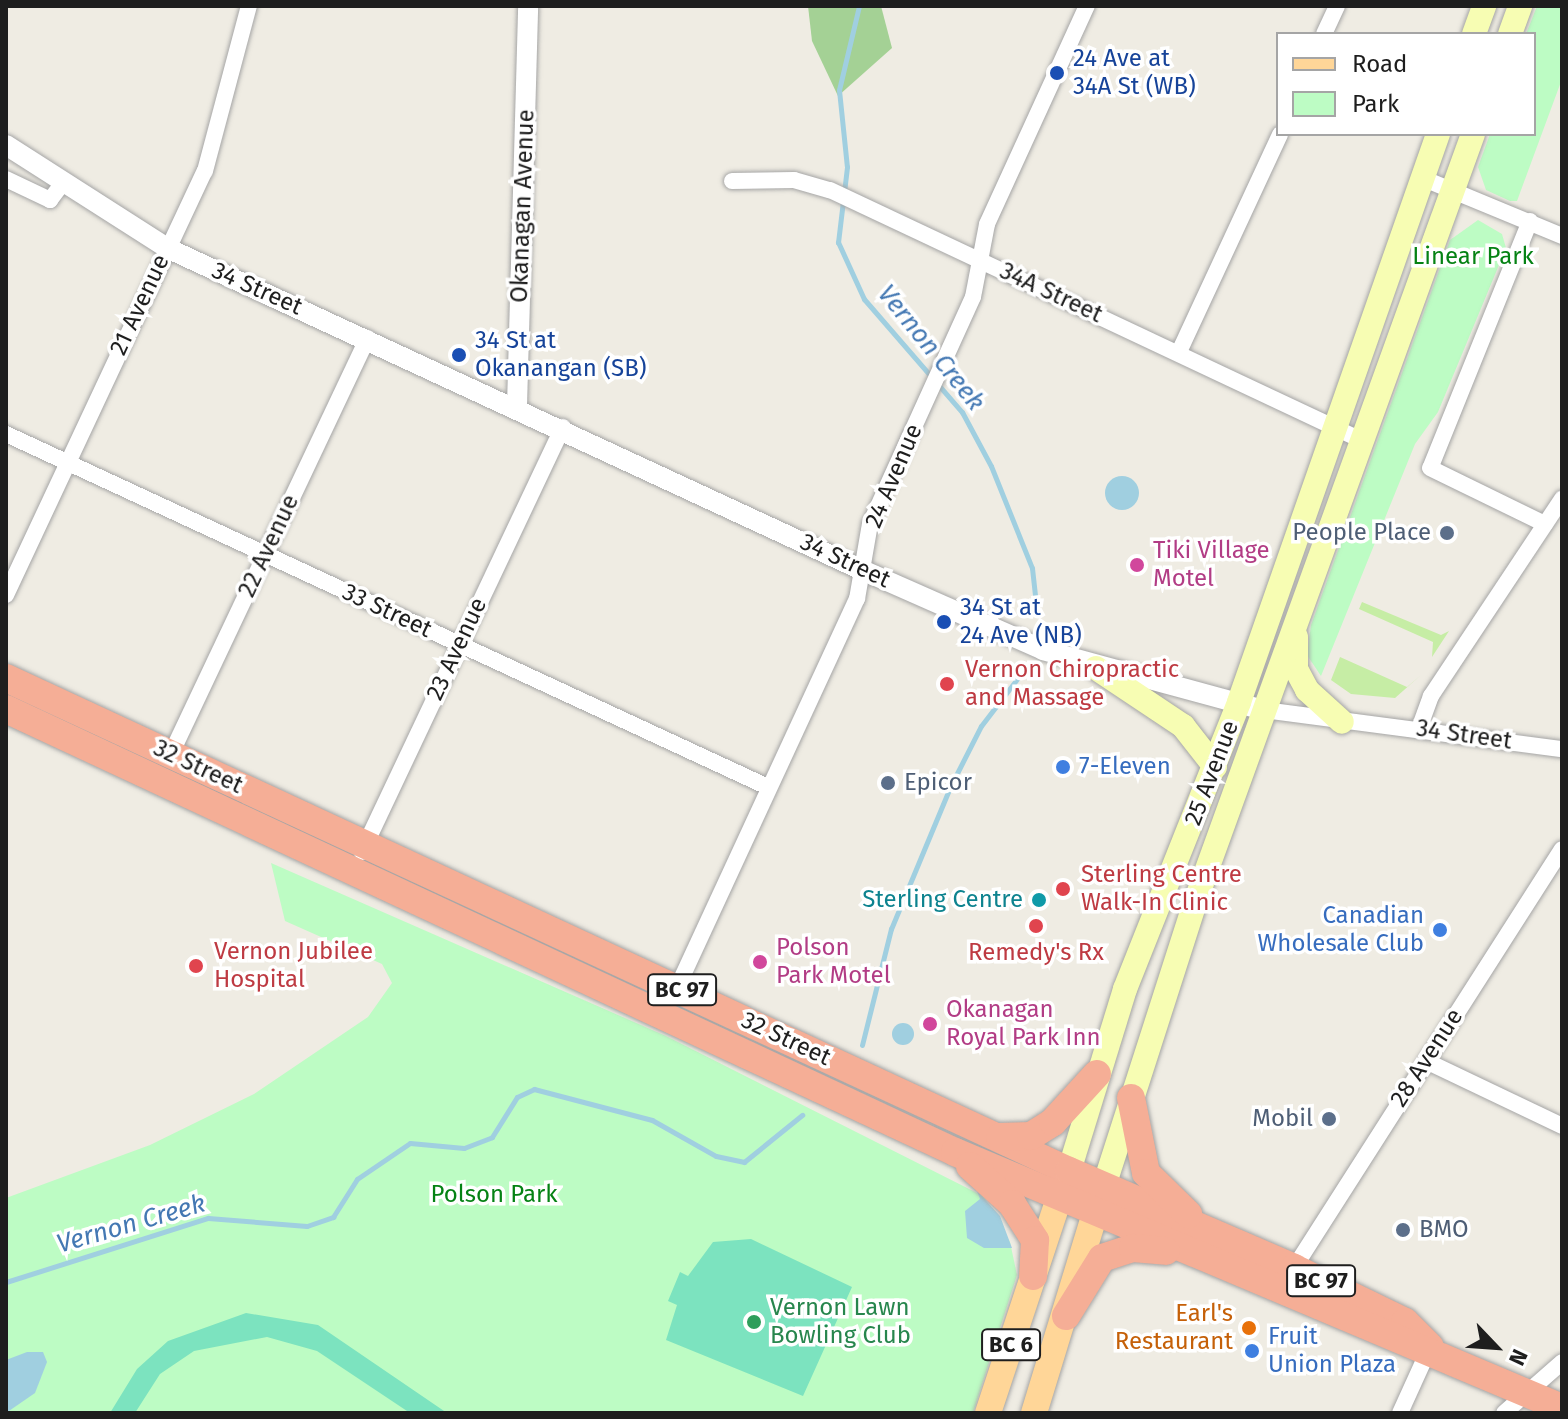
<!DOCTYPE html>
<html>
<head>
<meta charset="utf-8">
<style>
	body { margin:0 }
	#map { position:relative; width:1568px; height:1419px; overflow:hidden; background:#efece3; font-family:"Fira Sans",sans-serif }
	div>[style] { position:absolute }
	.grass>* { inset:0; background:#c6eda5 }
	.forest>* { inset:0; background:#a4d195 }
	.park>* { inset:0; background:#bdfcc4 }
	.pitch>* { inset:0; background:#7ce3bf }
	.water>* { inset:0; background:#a0cfe0 }
	.round { border-radius:50% }
	.stream>* { height:5px; margin:-2.5px; padding:0 2.5px; transform-origin:2.5px; border-radius:2.5px; background:#a0cfe0 }
	.roads { filter:drop-shadow(0 0 2px #a5a5a5) drop-shadow(0 0 2px #a5a5a5) }
	.minor>* { height:16px; margin:-8px; padding:0 8px; transform-origin:8px; border-radius:8px; background:#fff }
	.tertiary>* { height:20px; margin:-10px; padding:0 10px; transform-origin:10px; border-radius:10px; background:#fff }
	.secondary>* { height:24px; margin:-12px; padding:0 12px; transform-origin:12px; border-radius:12px; background:#f7fdb3 }
	.primary>* { height:26px; margin:-13px; padding:0 13px; transform-origin:13px; border-radius:13px; background:#ffd698 }
	.trunk>* { height:28px; margin:-14px; padding:0 14px; transform-origin:14px; border-radius:14px; background:#f5ae96 }
	.dots>* { width:22px; height:22px; translate:-50% -50%; box-sizing:border-box; border:4px solid #fff; border-radius:50% }
	span { translate:-50% -50%; white-space:nowrap; text-align:center; line-height:1.15; -webkit-text-stroke:7px #fff; paint-order:stroke }
	.shield-label span { padding:2px 6px; background:#fff; border:2px solid; border-radius:6px; -webkit-text-stroke-width:0 }
	.shield-label { font-size:22px; color:#1e1e1e; font-weight:700 }
	.transit-label { font-size:24px; color:#164399 }
	.left { translate:0 -50%; text-align:left }
	.street-label { font-size:24px; color:#1e1e1e }
	.park-label { font-size:24px; color:#058214 }
	.service-label { font-size:24px; color:#4e5e75 }
	.right { translate:-100% -50%; text-align:right }
	.hotel-label { font-size:24px; color:#b23c85 }
	.health-label { font-size:24px; color:#be3a42 }
	.shop-label { font-size:24px; color:#366cbe }
	.culture-label { font-size:24px; color:#0d838f }
	.leisure-label { font-size:24px; color:#27864d }
	.food-label { font-size:24px; color:#c56008 }
	.water-label { font-size:26px; color:#4478b3; font-style:italic }
	.frame { position:absolute; inset:0; border:8px solid #1e1e1e; pointer-events:none }
	.legend { position:absolute; left:1276px; top:32px; width:260px; height:104px; box-sizing:border-box; background:#fff; border:2px solid #a5a5a5; margin:0; padding:10px 14px; list-style:none; font-size:24px; color:#1e1e1e }
	.legend li { display:flex; align-items:center; gap:16px; height:40px }
	.legend b { width:40px; border:2px solid #a5a5a5 }
	.north { position:absolute; left:1456px; top:1307px; width:80px; height:80px; -webkit-text-stroke:6px #fff; paint-order:stroke; rotate:115deg; font-size:22px; font-weight:700; line-height:32px; text-align:center; color:#1e1e1e }
	.north::after { content:''; display:block; margin:auto; width:28px; height:36px; background:#1e1e1e; clip-path:polygon(50% 0,100% 100%,50% 72%,0 100%) }
</style>
</head>
<body>
<div id="map">
	<div class="grass">
		<div style="clip-path:polygon(1362px 602px,1441px 635px,1449px 631px,1432px 657px,1433px 642px,1359px 609px)"></div>
		<div style="clip-path:polygon(1340px 657px,1407px 687px,1421px 675px,1395px 698px,1351px 694px,1331px 680px)"></div>
	</div>
	<div class="forest">
		<div style="clip-path:polygon(808px 6px,881px 6px,892px 48px,838px 96px,812px 41px)"></div>
	</div>
	<div class="park">
		<div style="clip-path:polygon(1537px 6px,1562px 6px,1562px 79px,1517px 201px,1510px 201px,1486px 190px,1478px 167px,1490px 134px,1534px 134px,1534px 34px,1526px 34px)"></div>
		<div style="clip-path:polygon(1478px 220px,1502px 234px,1506px 248px,1438px 412px,1415px 444px,1321px 676px,1307px 655px,1311px 625px,1450px 240px)"></div>
		<div style="clip-path:polygon(271px 863px,666px 1036px,983px 1196px,1010px 1242px,1017px 1275px,973px 1413px,6px 1413px,6px 1198px,150px 1145px,254px 1094px,368px 1017px,392px 983px,382px 964px,285px 921px)"></div>
	</div>
	<div class="pitch">
		<div style="clip-path:polygon(751px 1239px,852px 1287px,803px 1396px,666px 1340px,677px 1305px,668px 1301px,680px 1272px,688px 1276px,713px 1242px)"></div>
		<div style="clip-path:polygon(246px 1313px,318px 1325px,447px 1413px,410px 1413px,317px 1351px,267px 1337px,194px 1351px,160px 1374px,135px 1413px,110px 1413px,137px 1369px,168px 1341px)"></div>
	</div>
	<div class="water">
		<div class="round" style="left:1105px;top:476px;width:34px;height:34px"></div>
		<div class="round" style="left:892px;top:1023px;width:22px;height:22px"></div>
		<div style="clip-path:polygon(977px 1191px,1000px 1216px,1012px 1248px,984px 1248px,967px 1238px,965px 1211px,980px 1199px)"></div>
		<div style="clip-path:polygon(27px 1352px,43px 1352px,47px 1362px,35px 1393px,6px 1413px,6px 1360px)"></div>
	</div>
	<div class="stream">
		<div style="left:859px;top:6px;width:86px;rotate:103.4deg"></div>
		<div style="left:839px;top:90px;width:77px;rotate:84.1deg"></div>
		<div style="left:847px;top:167px;width:76px;rotate:96.8deg"></div>
		<div style="left:838px;top:242px;width:63px;rotate:65.5deg"></div>
		<div style="left:864px;top:299px;width:150px;rotate:49.1deg"></div>
		<div style="left:962px;top:412px;width:61px;rotate:61.8deg"></div>
		<div style="left:991px;top:466px;width:110px;rotate:68.1deg"></div>
		<div style="left:1032px;top:568px;width:45px;rotate:83.7deg"></div>
		<div style="left:862px;top:1045px;width:120px;rotate:-76deg"></div>
		<div style="left:891px;top:929px;width:154px;rotate:-67.4deg"></div>
		<div style="left:950px;top:787px;width:68px;rotate:-63.1deg"></div>
		<div style="left:981px;top:726px;width:69px;rotate:-52.6deg"></div>
		<div style="left:6px;top:1282px;width:212px;rotate:-17.6deg"></div>
		<div style="left:208px;top:1218px;width:99px;rotate:4.6deg"></div>
		<div style="left:307px;top:1226px;width:28px;rotate:-19deg"></div>
		<div style="left:333px;top:1217px;width:45px;rotate:-57.7deg"></div>
		<div style="left:357px;top:1179px;width:64px;rotate:-34.2deg"></div>
		<div style="left:410px;top:1143px;width:54px;rotate:5.3deg"></div>
		<div style="left:464px;top:1148px;width:30px;rotate:-21deg"></div>
		<div style="left:492px;top:1137px;width:47px;rotate:-58deg"></div>
		<div style="left:517px;top:1097px;width:19px;rotate:-25deg"></div>
		<div style="left:534px;top:1089px;width:122px;rotate:14.7deg"></div>
		<div style="left:652px;top:1120px;width:73px;rotate:29.4deg"></div>
		<div style="left:716px;top:1156px;width:29px;rotate:12deg"></div>
		<div style="left:744px;top:1162px;width:75px;rotate:-39deg"></div>
	</div>
	<div class="roads">
		<div class="minor">
			<div style="left:1324px;top:34px;width:31px;rotate:-65deg"></div>
			<div style="left:1422px;top:178px;width:152px;rotate:22.5deg"></div>
			<div style="left:6px;top:179px;width:49px;rotate:25.5deg"></div>
			<div style="left:50px;top:200px;width:21px;rotate:-53deg"></div>
			<div style="left:732px;top:181px;width:62px;rotate:-0.9deg"></div>
			<div style="left:794px;top:180px;width:37px;rotate:16deg"></div>
			<div style="left:830px;top:190px;width:587px;rotate:25.21deg"></div>
			<div style="left:1530px;top:221px;width:266px;rotate:112deg"></div>
			<div style="left:1430px;top:468px;width:128px;rotate:26deg"></div>
			<div style="left:1179px;top:352px;width:240px;rotate:-65.1deg"></div>
			<div style="left:6px;top:434px;width:840px;rotate:24.86deg"></div>
			<div style="left:6px;top:595px;width:468px;rotate:-64.9deg"></div>
			<div style="left:205px;top:171px;width:171px;rotate:-75.1deg"></div>
			<div style="left:1264px;top:710px;width:301px;rotate:7.5deg"></div>
			<div style="left:1420px;top:726px;width:32px;rotate:-70deg"></div>
			<div style="left:1431px;top:696px;width:237px;rotate:-56.4deg"></div>
			<div style="left:171px;top:754px;width:460px;rotate:-64.7deg"></div>
			<div style="left:362px;top:852px;width:470px;rotate:-64.7deg"></div>
			<div style="left:677px;top:988px;width:429px;rotate:-65.2deg"></div>
			<div style="left:857px;top:599px;width:76px;rotate:-80.2deg"></div>
			<div style="left:870px;top:524px;width:249px;rotate:-65.6deg"></div>
			<div style="left:973px;top:297px;width:74px;rotate:-79.1deg"></div>
			<div style="left:987px;top:224px;width:240px;rotate:-65.4deg"></div>
			<div style="left:1426px;top:1061px;width:151px;rotate:25.5deg"></div>
			<div style="left:1294px;top:1268px;width:497px;rotate:-57.4deg"></div>
			<div style="left:1400px;top:1413px;width:72px;rotate:-65.6deg"></div>
			<div style="left:1504px;top:1413px;width:77px;rotate:-41.3deg"></div>
		</div>
		<div class="tertiary">
			<div style="left:6px;top:145px;width:191px;rotate:32.6deg"></div>
			<div style="left:167px;top:248px;width:766px;rotate:24.86deg"></div>
			<div style="left:862px;top:570px;width:198px;rotate:23.8deg"></div>
			<div style="left:1043px;top:650px;width:229px;rotate:15.2deg"></div>
			<div style="left:517px;top:406px;width:400px;rotate:-88.4deg"></div>
		</div>
		<div class="secondary">
			<div style="left:1474px;top:34px;width:30px;rotate:-70deg"></div>
			<div style="left:1510px;top:34px;width:30px;rotate:-70deg"></div>
			<div style="left:1296px;top:637px;width:32px;rotate:90deg"></div>
			<div style="left:1296px;top:669px;width:24px;rotate:62deg"></div>
			<div style="left:1307px;top:690px;width:47px;rotate:42.4deg"></div>
			<div style="left:1096px;top:668px;width:105px;rotate:33.7deg"></div>
			<div style="left:1183px;top:726px;width:52px;rotate:52deg"></div>
			<div style="left:1069px;top:1171px;width:190px;rotate:-72.9deg"></div>
			<div style="left:1125px;top:989px;width:309px;rotate:-68.3deg"></div>
			<div style="left:1239px;top:702px;width:602px;rotate:-70.69deg"></div>
			<div style="left:1104px;top:1186px;width:292px;rotate:-72.2deg"></div>
			<div style="left:1193px;top:908px;width:823px;rotate:-70.11deg"></div>
		</div>
		<div class="primary">
			<div style="left:988px;top:1413px;width:249px;rotate:-71.7deg"></div>
			<div style="left:1034px;top:1413px;width:232px;rotate:-73deg"></div>
		</div>
		<div class="trunk">
			<div style="left:6px;top:678px;width:1172px;rotate:24.88deg"></div>
			<div style="left:1069px;top:1171px;width:245px;rotate:23.3deg"></div>
			<div style="left:1294px;top:1268px;width:123px;rotate:25.9deg"></div>
			<div style="left:1405px;top:1322px;width:35px;rotate:45deg"></div>
			<div style="left:6px;top:709px;width:1047px;rotate:25.02deg"></div>
			<div style="left:955px;top:1152px;width:659px;rotate:22.87deg"></div>
			<div style="left:1131px;top:1098px;width:76px;rotate:78.7deg"></div>
			<div style="left:1146px;top:1173px;width:59px;rotate:44.3deg"></div>
			<div style="left:1000px;top:1137px;width:31px;rotate:-2deg"></div>
			<div style="left:1031px;top:1136px;width:26px;rotate:-32deg"></div>
			<div style="left:1053px;top:1122px;width:65px;rotate:-47.5deg"></div>
			<div style="left:970px;top:1166px;width:57px;rotate:42.1deg"></div>
			<div style="left:1012px;top:1204px;width:43px;rotate:57.4deg"></div>
			<div style="left:1035px;top:1240px;width:36px;rotate:93deg"></div>
			<div style="left:1066px;top:1316px;width:68px;rotate:-58.2deg"></div>
			<div style="left:1102px;top:1258px;width:33px;rotate:-18deg"></div>
			<div style="left:1133px;top:1248px;width:33px;rotate:5deg"></div>
		</div>
	</div>
	<div class="dots">
		<div style="left:1057px;top:73px;background:#1a4fb4"></div>
		<div style="left:459px;top:355px;background:#1a4fb4"></div>
		<div style="left:1447px;top:533px;background:#5c6f8a"></div>
		<div style="left:1137px;top:565px;background:#d1479c"></div>
		<div style="left:944px;top:622px;background:#1a4fb4"></div>
		<div style="left:947px;top:684px;background:#e0444e"></div>
		<div style="left:1063px;top:767px;background:#3f7fe0"></div>
		<div style="left:888px;top:783px;background:#5c6f8a"></div>
		<div style="left:1063px;top:889px;background:#e0444e"></div>
		<div style="left:1039px;top:900px;background:#0f9aa8"></div>
		<div style="left:1036px;top:926px;background:#e0444e"></div>
		<div style="left:1440px;top:930px;background:#3f7fe0"></div>
		<div style="left:760px;top:962px;background:#d1479c"></div>
		<div style="left:196px;top:966px;background:#e0444e"></div>
		<div style="left:930px;top:1024px;background:#d1479c"></div>
		<div style="left:1329px;top:1119px;background:#5c6f8a"></div>
		<div style="left:1403px;top:1230px;background:#5c6f8a"></div>
		<div style="left:754px;top:1322px;background:#2e9e5b"></div>
		<div style="left:1249px;top:1328px;background:#e8710a"></div>
		<div style="left:1252px;top:1351px;background:#3f7fe0"></div>
	</div>
	<div class="shield-label">
		<span style="left:682px;top:990px">BC 97</span>
		<span style="left:1321px;top:1281px">BC 97</span>
		<span style="left:1011px;top:1345px">BC 6</span>
	</div>
	<div class="transit-label">
		<span class="left" style="left:1073px;top:73px">24 Ave at<br>34A St (WB)</span>
		<span class="left" style="left:475px;top:355px">34 St at<br>Okanangan (SB)</span>
		<span class="left" style="left:960px;top:622px">34 St at<br>24 Ave (NB)</span>
	</div>
	<div class="street-label">
		<span style="left:523px;top:206px;rotate:-88deg">Okanagan Avenue</span>
		<span style="left:257px;top:289px;rotate:24deg">34 Street</span>
		<span style="left:1051px;top:293px;rotate:25deg">34A Street</span>
		<span style="left:140px;top:305px;rotate:-65deg">21 Avenue</span>
		<span style="left:894px;top:476px;rotate:-67deg">24 Avenue</span>
		<span style="left:269px;top:546px;rotate:-65deg">22 Avenue</span>
		<span style="left:845px;top:561px;rotate:25deg">34 Street</span>
		<span style="left:387px;top:611px;rotate:25deg">33 Street</span>
		<span style="left:457px;top:649px;rotate:-65deg">23 Avenue</span>
		<span style="left:1464px;top:735px;rotate:8deg">34 Street</span>
		<span style="left:198px;top:767px;rotate:25deg">32 Street</span>
		<span style="left:1212px;top:773px;rotate:-69deg">25 Avenue</span>
		<span style="left:786px;top:1039px;rotate:25deg">32 Street</span>
		<span style="left:1427px;top:1058px;rotate:-57deg">28 Avenue</span>
	</div>
	<div class="park-label">
		<span style="left:1473px;top:257px">Linear Park</span>
		<span style="left:494px;top:1195px">Polson Park</span>
	</div>
	<div class="service-label">
		<span class="right" style="left:1431px;top:533px">People Place</span>
		<span class="left" style="left:904px;top:783px">Epicor</span>
		<span class="right" style="left:1313px;top:1119px">Mobil</span>
		<span class="left" style="left:1419px;top:1230px">BMO</span>
	</div>
	<div class="hotel-label">
		<span class="left" style="left:1153px;top:565px">Tiki Village<br>Motel</span>
		<span class="left" style="left:776px;top:962px">Polson<br>Park Motel</span>
		<span class="left" style="left:946px;top:1024px">Okanagan<br>Royal Park Inn</span>
	</div>
	<div class="health-label">
		<span class="left" style="left:965px;top:684px">Vernon Chiropractic<br>and Massage</span>
		<span class="left" style="left:1081px;top:889px">Sterling Centre<br>Walk-In Clinic</span>
		<span class="left" style="left:214px;top:966px">Vernon Jubilee<br>Hospital</span>
		<span style="left:1036px;top:953px">Remedy's Rx</span>
	</div>
	<div class="shop-label">
		<span class="left" style="left:1079px;top:767px">7-Eleven</span>
		<span class="right" style="left:1424px;top:930px">Canadian<br>Wholesale Club</span>
		<span class="left" style="left:1268px;top:1351px">Fruit<br>Union Plaza</span>
	</div>
	<div class="culture-label">
		<span class="right" style="left:1023px;top:900px">Sterling Centre</span>
	</div>
	<div class="leisure-label">
		<span class="left" style="left:770px;top:1322px">Vernon Lawn<br>Bowling Club</span>
	</div>
	<div class="food-label">
		<span class="right" style="left:1233px;top:1328px">Earl's<br>Restaurant</span>
	</div>
	<div class="water-label">
		<span style="left:931px;top:348px;rotate:51deg">Vernon Creek</span>
		<span style="left:131px;top:1224px;rotate:-16deg">Vernon Creek</span>
	</div>
	<div class="frame"></div>
	<ul class="legend">
	<li><b style="height:10px;background:#ffd698"></b>Road</li>
	<li><b style="height:22px;background:#bdfcc4"></b>Park</li>
	</ul>
	<div class="north">N</div>
</div>
</body>
</html>
